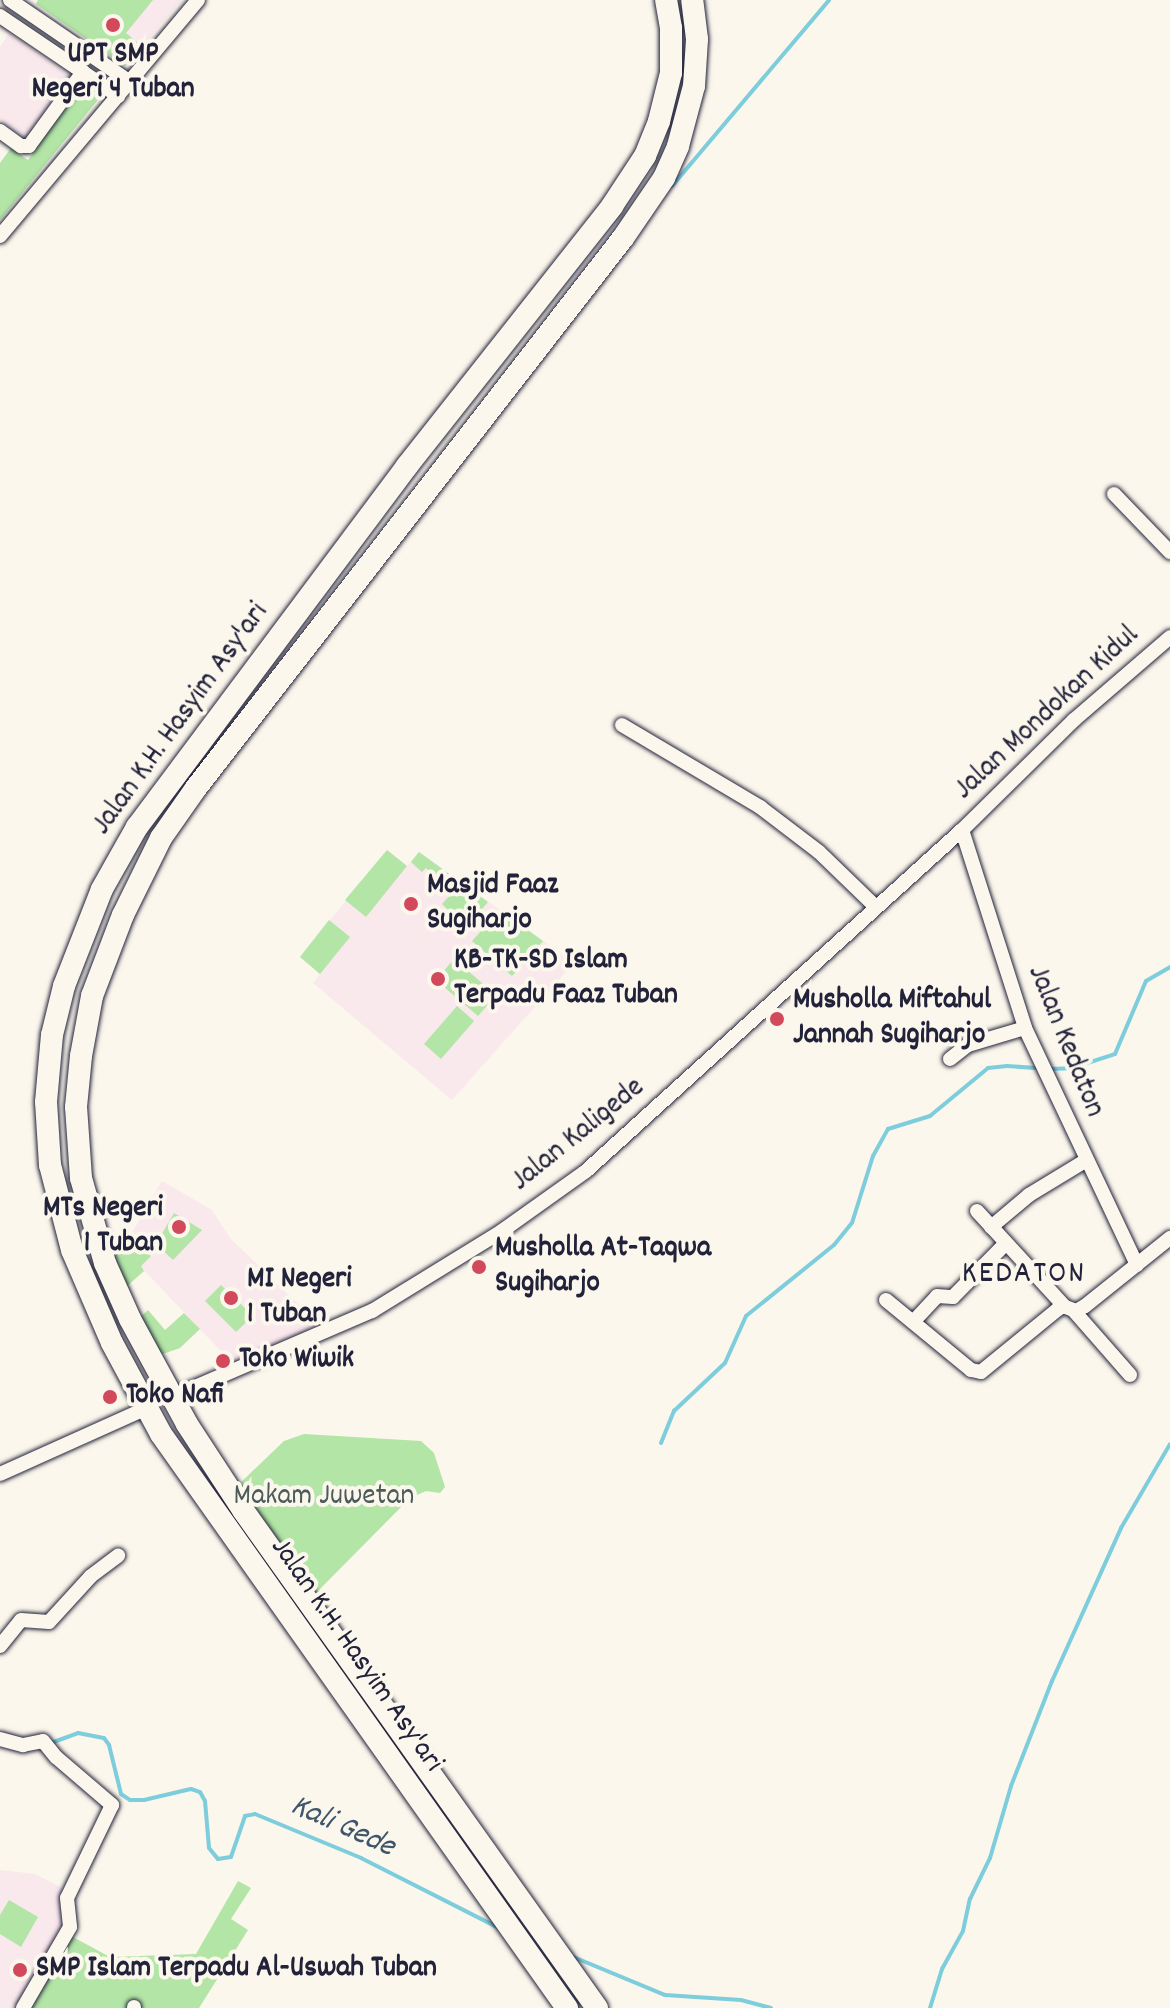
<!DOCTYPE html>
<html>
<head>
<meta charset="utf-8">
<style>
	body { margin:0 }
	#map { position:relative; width:1170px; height:2008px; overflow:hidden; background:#fbf7ec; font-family:Dekko,sans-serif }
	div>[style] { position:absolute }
	.built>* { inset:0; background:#f9e8ec }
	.green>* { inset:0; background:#b2e5a6 }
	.stream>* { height:4px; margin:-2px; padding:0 2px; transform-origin:2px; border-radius:2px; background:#7ecddc }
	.roads { filter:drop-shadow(0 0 2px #22223b) drop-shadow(0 0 2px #22223b) }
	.minor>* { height:14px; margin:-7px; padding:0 7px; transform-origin:7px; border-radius:7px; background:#fbf7ec }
	.highway>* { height:22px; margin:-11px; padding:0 11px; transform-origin:11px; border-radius:11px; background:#fbf7ec }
	.dots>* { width:22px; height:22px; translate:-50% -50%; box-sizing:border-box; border:4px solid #fbf7ec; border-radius:50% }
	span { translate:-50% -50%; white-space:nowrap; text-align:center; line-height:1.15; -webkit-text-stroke:8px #fbf7ec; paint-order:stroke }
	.poi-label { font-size:30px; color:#22223b; font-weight:700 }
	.left { translate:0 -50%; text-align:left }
	.right { translate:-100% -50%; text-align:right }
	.street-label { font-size:30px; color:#22223b }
	.park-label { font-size:30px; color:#4d5c5b }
	.neighbourhood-label { font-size:32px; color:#22223b; letter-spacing:2px }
	.water-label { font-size:32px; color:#3e556b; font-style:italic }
</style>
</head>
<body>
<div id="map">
	<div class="built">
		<div style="clip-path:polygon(38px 0,182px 0,125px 66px,36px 4px)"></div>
		<div style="clip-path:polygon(9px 33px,70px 76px,26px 139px,0 120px,0 47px)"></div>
		<div style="clip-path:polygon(387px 850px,407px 866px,419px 852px,560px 953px,571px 966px,452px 1100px,313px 983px,320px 974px,300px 957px)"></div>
		<div style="clip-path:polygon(162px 1181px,212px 1210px,230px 1238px,321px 1326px,233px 1364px,140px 1266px,151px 1256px,127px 1241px)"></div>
		<div style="clip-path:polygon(0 1870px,35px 1874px,66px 1890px,69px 1921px,18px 2008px,0 2008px)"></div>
	</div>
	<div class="green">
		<div style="clip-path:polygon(38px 0,153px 0,126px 33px,142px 46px,125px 66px,36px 4px)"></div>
		<div style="clip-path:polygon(82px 83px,101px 96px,0 220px,0 163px,11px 148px,28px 160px)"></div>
		<div style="clip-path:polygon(387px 850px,407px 866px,366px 917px,345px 900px)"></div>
		<div style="clip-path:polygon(419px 852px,488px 902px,466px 928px,442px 904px,452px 893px,426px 868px,422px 872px,411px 862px)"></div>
		<div style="clip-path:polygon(500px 910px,543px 941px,512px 976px,472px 941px)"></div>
		<div style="clip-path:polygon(329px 920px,350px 937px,320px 974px,300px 957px)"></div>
		<div style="clip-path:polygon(454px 959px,496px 995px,478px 1016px,436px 980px)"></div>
		<div style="clip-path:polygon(457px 1006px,474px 1021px,441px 1059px,424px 1044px)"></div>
		<div style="clip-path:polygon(174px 1213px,202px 1230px,173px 1260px,156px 1244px)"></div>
		<div style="clip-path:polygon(127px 1241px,151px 1256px,141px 1266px,144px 1271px,125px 1288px,111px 1254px)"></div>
		<div style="clip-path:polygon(221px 1285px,253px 1316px,236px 1332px,205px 1301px)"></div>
		<div style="clip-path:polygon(148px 1310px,165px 1330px,184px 1313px,200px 1329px,180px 1348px,160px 1355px,140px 1317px)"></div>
		<div style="clip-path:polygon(304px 1434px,421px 1441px,434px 1453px,445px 1487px,440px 1493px,426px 1491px,410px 1498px,316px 1593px,237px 1486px,284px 1441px)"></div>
		<div style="clip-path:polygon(238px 1881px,251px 1888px,231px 1919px,248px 1930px,199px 2008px,28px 2008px,71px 1936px,110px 1957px,196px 1954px)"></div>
		<div style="clip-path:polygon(9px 1900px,38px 1917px,21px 1947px,0 1934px,0 1915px)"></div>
	</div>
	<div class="stream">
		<div style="left:672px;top:186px;width:243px;rotate:-49.8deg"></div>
		<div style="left:1048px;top:1069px;width:24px;rotate:-2deg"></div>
		<div style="left:1072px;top:1068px;width:45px;rotate:-18deg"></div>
		<div style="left:1115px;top:1054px;width:79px;rotate:-67deg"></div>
		<div style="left:1146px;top:981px;width:28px;rotate:-30deg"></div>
		<div style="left:661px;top:1443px;width:35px;rotate:-68deg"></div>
		<div style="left:674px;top:1411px;width:70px;rotate:-43.3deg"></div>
		<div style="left:725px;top:1363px;width:51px;rotate:-65.9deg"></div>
		<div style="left:746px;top:1316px;width:113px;rotate:-38.9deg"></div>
		<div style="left:834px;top:1245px;width:28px;rotate:-51deg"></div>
		<div style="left:852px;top:1223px;width:70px;rotate:-72.6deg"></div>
		<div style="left:873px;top:1156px;width:31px;rotate:-61deg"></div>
		<div style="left:888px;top:1129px;width:44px;rotate:-17.2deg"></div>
		<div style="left:930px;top:1116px;width:75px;rotate:-39.6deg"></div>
		<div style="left:988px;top:1068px;width:19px;rotate:-6deg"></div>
		<div style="left:1007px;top:1066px;width:32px;rotate:4deg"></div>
		<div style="left:48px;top:1744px;width:32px;rotate:-20deg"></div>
		<div style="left:78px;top:1733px;width:26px;rotate:11deg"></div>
		<div style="left:104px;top:1738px;width:9px;rotate:54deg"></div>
		<div style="left:109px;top:1745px;width:50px;rotate:76.2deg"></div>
		<div style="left:121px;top:1794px;width:11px;rotate:34deg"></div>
		<div style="left:130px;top:1800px;width:14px"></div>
		<div style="left:144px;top:1800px;width:48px;rotate:-13.2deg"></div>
		<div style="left:191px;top:1789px;width:9px;rotate:18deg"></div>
		<div style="left:200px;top:1792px;width:10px;rotate:61deg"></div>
		<div style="left:205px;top:1801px;width:47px;rotate:85.1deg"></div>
		<div style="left:209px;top:1848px;width:14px;rotate:51deg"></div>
		<div style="left:218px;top:1859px;width:13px;rotate:-9deg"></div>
		<div style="left:231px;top:1857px;width:43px;rotate:-71.1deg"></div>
		<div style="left:245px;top:1816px;width:10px;rotate:-11deg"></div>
		<div style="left:255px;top:1814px;width:115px;rotate:22.5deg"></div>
		<div style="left:361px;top:1858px;width:155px;rotate:26.9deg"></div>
		<div style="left:571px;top:1956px;width:102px;rotate:22.5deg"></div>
		<div style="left:665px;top:1995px;width:76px;rotate:3.8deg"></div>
		<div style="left:741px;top:2000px;width:31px;rotate:15deg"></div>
		<div style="left:930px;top:2008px;width:41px;rotate:-72.9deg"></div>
		<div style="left:942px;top:1969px;width:43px;rotate:-61.1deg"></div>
		<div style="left:963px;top:1931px;width:33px;rotate:-78deg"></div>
		<div style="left:970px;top:1899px;width:46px;rotate:-64deg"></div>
		<div style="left:990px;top:1858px;width:75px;rotate:-73.7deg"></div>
		<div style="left:1011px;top:1786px;width:113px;rotate:-68.7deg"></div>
		<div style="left:1052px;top:1681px;width:168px;rotate:-65.7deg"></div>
		<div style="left:1121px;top:1528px;width:97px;rotate:-59.7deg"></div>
	</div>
	<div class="roads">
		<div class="minor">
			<div style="left:10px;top:0;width:145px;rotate:34.3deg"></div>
			<div style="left:0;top:16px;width:143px;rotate:34.1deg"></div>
			<div style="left:0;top:131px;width:26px;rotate:36deg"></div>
			<div style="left:21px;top:146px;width:8px"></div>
			<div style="left:29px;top:146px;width:92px;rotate:-53.9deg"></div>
			<div style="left:0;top:236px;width:308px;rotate:-50deg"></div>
			<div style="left:1114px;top:494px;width:81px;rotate:46deg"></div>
			<div style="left:622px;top:725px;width:161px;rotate:30.7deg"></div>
			<div style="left:760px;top:807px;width:74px;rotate:37.3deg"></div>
			<div style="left:819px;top:852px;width:78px;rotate:44deg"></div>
			<div style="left:962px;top:830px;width:208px;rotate:72.3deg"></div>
			<div style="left:1025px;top:1028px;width:262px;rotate:64.7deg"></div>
			<div style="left:950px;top:1059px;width:23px;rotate:-38deg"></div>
			<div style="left:968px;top:1045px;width:59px;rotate:-16.6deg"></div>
			<div style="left:977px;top:1211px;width:130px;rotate:47.5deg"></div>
			<div style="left:991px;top:1227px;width:50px;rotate:-40.1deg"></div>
			<div style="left:1029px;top:1195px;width:66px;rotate:-31.3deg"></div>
			<div style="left:886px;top:1300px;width:110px;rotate:39.5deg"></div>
			<div style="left:971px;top:1370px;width:10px;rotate:11deg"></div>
			<div style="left:981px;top:1372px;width:99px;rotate:-39.3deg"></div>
			<div style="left:1058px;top:1309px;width:6px;rotate:-31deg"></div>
			<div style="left:1063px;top:1306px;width:14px;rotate:21deg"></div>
			<div style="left:1076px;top:1311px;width:10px;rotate:-29deg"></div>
			<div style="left:1085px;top:1306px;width:109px;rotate:-38.7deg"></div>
			<div style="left:1074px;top:1311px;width:85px;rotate:48.8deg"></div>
			<div style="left:913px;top:1322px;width:35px;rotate:-47deg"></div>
			<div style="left:937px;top:1296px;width:16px;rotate:4deg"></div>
			<div style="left:953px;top:1297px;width:74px;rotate:-45.5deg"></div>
			<div style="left:172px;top:1397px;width:218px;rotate:-23.3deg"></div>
			<div style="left:372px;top:1311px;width:153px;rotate:-31.6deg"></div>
			<div style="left:502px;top:1231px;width:103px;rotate:-35.5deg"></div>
			<div style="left:586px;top:1171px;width:508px;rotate:-42.21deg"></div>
			<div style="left:962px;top:830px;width:157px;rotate:-44.5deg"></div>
			<div style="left:1074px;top:720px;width:127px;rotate:-40.8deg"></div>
			<div style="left:0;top:1474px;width:161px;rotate:-24.2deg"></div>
			<div style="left:0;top:1646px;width:33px;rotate:-51deg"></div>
			<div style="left:21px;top:1620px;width:28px;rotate:4deg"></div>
			<div style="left:49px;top:1622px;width:62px;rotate:-47.6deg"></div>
			<div style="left:91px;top:1576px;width:34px;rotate:-37deg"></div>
			<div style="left:0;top:1739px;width:24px;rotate:15deg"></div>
			<div style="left:23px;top:1745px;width:20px;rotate:-11deg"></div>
			<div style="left:43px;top:1741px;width:21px;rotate:51deg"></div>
			<div style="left:56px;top:1757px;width:74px;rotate:40.6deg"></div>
			<div style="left:112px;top:1805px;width:103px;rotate:115.8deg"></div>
			<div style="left:67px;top:1898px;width:29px;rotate:84deg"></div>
			<div style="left:70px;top:1927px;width:94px;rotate:120.1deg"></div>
			<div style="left:134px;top:2008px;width:1px;rotate:-90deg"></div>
		</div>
		<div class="highway">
			<div style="left:567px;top:2008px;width:703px;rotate:-125.27deg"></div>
			<div style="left:161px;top:1434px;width:103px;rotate:-118.3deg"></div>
			<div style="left:112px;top:1343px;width:101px;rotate:-113.3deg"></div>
			<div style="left:72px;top:1250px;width:88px;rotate:-104.5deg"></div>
			<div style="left:50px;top:1165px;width:63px;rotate:-93.6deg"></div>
			<div style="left:46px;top:1102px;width:67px;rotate:-84.9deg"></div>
			<div style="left:52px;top:1035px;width:50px;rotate:-76.2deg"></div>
			<div style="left:64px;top:986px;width:104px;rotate:-68.6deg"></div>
			<div style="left:102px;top:889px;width:71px;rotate:-60.6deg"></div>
			<div style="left:137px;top:827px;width:451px;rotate:-53.2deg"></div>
			<div style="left:407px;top:466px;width:331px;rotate:-51.7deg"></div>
			<div style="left:612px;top:206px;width:60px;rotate:-56.6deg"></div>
			<div style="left:645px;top:156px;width:38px;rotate:-68deg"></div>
			<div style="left:659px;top:121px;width:49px;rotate:-76deg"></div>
			<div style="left:671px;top:73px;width:45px;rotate:-90deg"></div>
			<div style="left:671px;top:28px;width:28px;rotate:-100deg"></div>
			<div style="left:597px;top:2008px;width:611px;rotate:-125.41deg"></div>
			<div style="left:243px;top:1510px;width:103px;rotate:-123.1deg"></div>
			<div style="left:187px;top:1424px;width:119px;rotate:-118.5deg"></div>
			<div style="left:130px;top:1319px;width:61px;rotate:-114.1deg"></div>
			<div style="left:105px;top:1263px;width:88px;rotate:-105.8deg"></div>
			<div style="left:81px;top:1178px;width:71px;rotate:-94deg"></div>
			<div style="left:76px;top:1107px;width:51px;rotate:-84.4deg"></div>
			<div style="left:81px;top:1056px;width:61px;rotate:-79.6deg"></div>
			<div style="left:92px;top:996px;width:87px;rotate:-69.1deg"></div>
			<div style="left:123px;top:915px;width:86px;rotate:-63.7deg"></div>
			<div style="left:161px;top:838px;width:61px;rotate:-55deg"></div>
			<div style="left:196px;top:788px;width:696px;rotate:-52.18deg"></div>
			<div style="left:623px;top:238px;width:73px;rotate:-55.7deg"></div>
			<div style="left:664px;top:178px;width:35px;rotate:-66deg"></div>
			<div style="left:678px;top:146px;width:62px;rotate:-75.1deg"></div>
			<div style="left:694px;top:86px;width:47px;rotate:-86.3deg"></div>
			<div style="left:697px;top:39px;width:39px;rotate:-97deg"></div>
		</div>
	</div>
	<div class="dots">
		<div style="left:113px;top:25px;background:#d1495b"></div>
		<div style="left:411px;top:904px;background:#d1495b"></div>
		<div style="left:438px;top:979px;background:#d1495b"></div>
		<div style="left:777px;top:1019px;background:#d1495b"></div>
		<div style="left:179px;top:1227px;background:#d1495b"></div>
		<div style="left:479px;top:1267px;background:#d1495b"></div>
		<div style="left:231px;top:1298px;background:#d1495b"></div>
		<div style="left:223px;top:1361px;background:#d1495b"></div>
		<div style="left:110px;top:1397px;background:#d1495b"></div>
		<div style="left:20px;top:1970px;background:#d1495b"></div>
	</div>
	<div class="poi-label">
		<span style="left:113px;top:73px">UPT SMP<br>Negeri 4 Tuban</span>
		<span class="left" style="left:427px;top:904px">Masjid Faaz<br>Sugiharjo</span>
		<span class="left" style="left:454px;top:979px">KB-TK-SD Islam<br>Terpadu Faaz Tuban</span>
		<span class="left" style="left:793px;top:1019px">Musholla Miftahul<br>Jannah Sugiharjo</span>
		<span class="right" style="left:163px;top:1227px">MTs Negeri<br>1 Tuban</span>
		<span class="left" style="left:495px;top:1267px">Musholla At-Taqwa<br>Sugiharjo</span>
		<span class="left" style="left:247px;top:1298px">MI Negeri<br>1 Tuban</span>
		<span class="left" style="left:239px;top:1361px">Toko Wiwik</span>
		<span class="left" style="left:126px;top:1397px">Toko Nafi</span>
		<span class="left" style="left:36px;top:1970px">SMP Islam Terpadu Al-Uswah Tuban</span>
	</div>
	<div class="street-label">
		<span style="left:1048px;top:714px;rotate:-43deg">Jalan Mondokan Kidul</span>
		<span style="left:182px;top:720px;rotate:-54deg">Jalan K.H. Hasyim Asy'ari</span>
		<span style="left:1064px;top:1042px;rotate:68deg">Jalan Kedaton</span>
		<span style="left:579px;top:1136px;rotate:-39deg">Jalan Kaligede</span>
		<span style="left:355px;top:1656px;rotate:55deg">Jalan K.H. Hasyim Asy'ari</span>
	</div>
	<div class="park-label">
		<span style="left:324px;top:1498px">Makam Juwetan</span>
	</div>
	<div class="neighbourhood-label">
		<span style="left:1024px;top:1275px">KEDATON</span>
	</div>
	<div class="water-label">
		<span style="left:342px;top:1828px;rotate:24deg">Kali Gede</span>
	</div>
</div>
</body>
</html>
